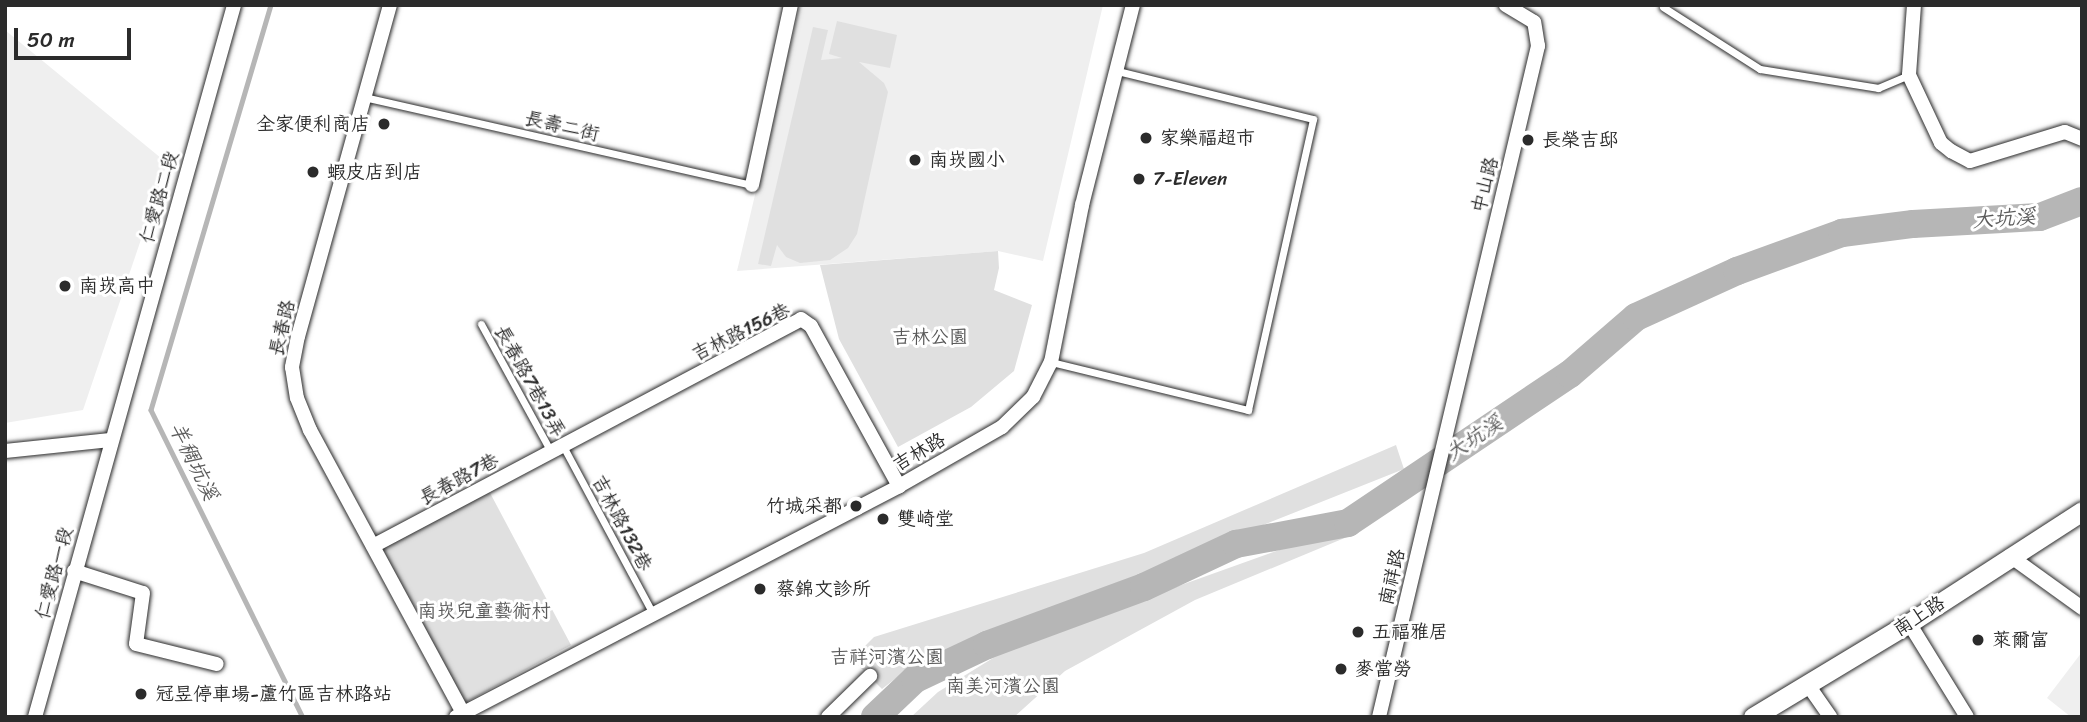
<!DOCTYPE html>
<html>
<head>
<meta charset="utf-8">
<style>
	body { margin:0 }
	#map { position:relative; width:2087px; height:722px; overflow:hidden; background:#fff; font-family:Sriracha,"LXGW WenKai TC",sans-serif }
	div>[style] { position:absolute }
	.built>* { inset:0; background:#efefef }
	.green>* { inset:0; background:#e0e0e0 }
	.stream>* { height:4.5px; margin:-2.25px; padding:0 2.25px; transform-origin:2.25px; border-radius:2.25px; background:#b6b6b6 }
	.river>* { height:28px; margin:-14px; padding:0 14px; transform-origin:14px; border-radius:14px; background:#b6b6b6 }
	.roads { filter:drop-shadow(0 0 2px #2b2b2b) drop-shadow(0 0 2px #2b2b2b) }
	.lane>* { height:7px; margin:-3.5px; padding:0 3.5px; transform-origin:3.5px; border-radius:3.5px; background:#fff }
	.street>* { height:14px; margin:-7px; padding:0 7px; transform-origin:7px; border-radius:7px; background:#fff }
	.secondary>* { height:19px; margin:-9.5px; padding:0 9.5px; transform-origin:9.5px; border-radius:9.5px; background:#fff }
	.dots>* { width:19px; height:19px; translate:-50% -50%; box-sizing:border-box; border:4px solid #fff; border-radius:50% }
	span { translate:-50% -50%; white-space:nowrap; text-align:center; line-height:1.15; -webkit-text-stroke:6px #fff; paint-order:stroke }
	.poi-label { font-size:19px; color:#2b2b2b }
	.right { translate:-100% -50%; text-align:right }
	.left { translate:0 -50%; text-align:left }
	.street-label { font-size:19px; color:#2b2b2b }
	.park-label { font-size:19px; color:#585858 }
	.water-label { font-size:21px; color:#5c5c5c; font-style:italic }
	.frame { position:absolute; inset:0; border:7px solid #2b2b2b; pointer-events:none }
	.scale { position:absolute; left:14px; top:28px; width:117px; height:32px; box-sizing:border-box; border:4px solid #2b2b2b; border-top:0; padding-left:9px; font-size:21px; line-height:24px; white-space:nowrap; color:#2b2b2b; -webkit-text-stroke:5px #fff; paint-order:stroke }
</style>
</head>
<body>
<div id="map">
	<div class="built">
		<div style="clip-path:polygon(800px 5px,1103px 5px,1043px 261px,998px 251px,737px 271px)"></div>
		<div style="clip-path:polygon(5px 30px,167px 163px,83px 410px,5px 423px)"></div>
		<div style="clip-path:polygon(2082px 652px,2082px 717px,2071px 717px,2047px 698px)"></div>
	</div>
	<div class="green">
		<div style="clip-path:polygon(837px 21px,897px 35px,890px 68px,859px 62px,884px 83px,888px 92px,857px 234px,848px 248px,830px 260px,800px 263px,786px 257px,777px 245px,771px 266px,758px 264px,813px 27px,828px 30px,821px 60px,842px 58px,829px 54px)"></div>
		<div style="clip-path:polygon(998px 251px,999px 268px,994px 290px,1032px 305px,1014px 371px,971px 407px,898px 447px,839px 339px,820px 265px)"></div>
		<div style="clip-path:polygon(1396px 445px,1404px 469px,914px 664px,882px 689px,852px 659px,874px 637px,1144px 553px)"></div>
		<div style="clip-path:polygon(489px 491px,571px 645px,463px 704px,381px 549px)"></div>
		<div style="clip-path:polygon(1343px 527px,1347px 537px,1195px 600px,1065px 671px,1014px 717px,911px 717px,938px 692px,1014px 645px)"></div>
	</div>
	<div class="stream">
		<div style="left:271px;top:5px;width:422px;rotate:106.5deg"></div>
		<div style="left:151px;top:410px;width:343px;rotate:63.7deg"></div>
	</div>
	<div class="river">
		<div style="left:875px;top:717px;width:55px;rotate:-43.5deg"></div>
		<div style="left:915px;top:679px;width:80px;rotate:-25.3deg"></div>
		<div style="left:987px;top:645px;width:167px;rotate:-20.3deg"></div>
		<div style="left:1144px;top:587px;width:102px;rotate:-25.1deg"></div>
		<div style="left:1236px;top:544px;width:114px;rotate:-10.6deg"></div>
		<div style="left:1348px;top:523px;width:267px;rotate:-33.9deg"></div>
		<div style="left:1570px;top:374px;width:87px;rotate:-40.8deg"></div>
		<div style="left:1636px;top:317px;width:111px;rotate:-24.5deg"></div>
		<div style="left:1737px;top:271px;width:112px;rotate:-19.9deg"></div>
		<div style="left:1842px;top:233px;width:72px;rotate:-7.2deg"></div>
		<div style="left:1913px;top:224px;width:127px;rotate:-3.2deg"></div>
		<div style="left:2040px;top:217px;width:45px;rotate:-20.9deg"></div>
	</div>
	<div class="roads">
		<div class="lane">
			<div style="left:1663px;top:7px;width:115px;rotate:32.6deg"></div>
			<div style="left:1760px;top:69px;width:120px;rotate:9.1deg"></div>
			<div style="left:1878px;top:88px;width:34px;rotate:-23deg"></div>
			<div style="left:364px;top:97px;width:398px;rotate:12.8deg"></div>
			<div style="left:481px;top:324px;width:146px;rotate:61.3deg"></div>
			<div style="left:1051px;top:362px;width:203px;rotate:13.7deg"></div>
			<div style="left:1248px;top:410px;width:298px;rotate:-77.4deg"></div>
			<div style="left:1313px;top:119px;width:202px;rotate:-166.2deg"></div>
			<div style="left:563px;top:446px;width:191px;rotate:61.8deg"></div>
		</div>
		<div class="street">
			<div style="left:390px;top:5px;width:344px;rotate:105.5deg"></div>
			<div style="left:298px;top:336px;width:32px;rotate:101deg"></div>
			<div style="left:292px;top:367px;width:31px;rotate:81deg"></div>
			<div style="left:297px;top:398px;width:35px;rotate:68deg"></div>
			<div style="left:310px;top:430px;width:322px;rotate:61.6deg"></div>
			<div style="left:1914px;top:5px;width:70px;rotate:94.1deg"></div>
			<div style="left:1909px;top:75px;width:75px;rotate:64.8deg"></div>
			<div style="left:1941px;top:143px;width:13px;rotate:39deg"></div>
			<div style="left:1951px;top:151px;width:21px;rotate:28deg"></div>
			<div style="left:1970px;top:161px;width:99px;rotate:-17deg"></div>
			<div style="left:2065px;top:132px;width:18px;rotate:22deg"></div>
			<div style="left:752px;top:185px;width:184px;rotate:-77.8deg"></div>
			<div style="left:5px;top:451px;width:106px;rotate:-6deg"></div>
			<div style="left:373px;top:546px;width:484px;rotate:-27.9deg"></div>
			<div style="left:801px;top:319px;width:12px;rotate:35deg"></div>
			<div style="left:811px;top:326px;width:183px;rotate:61.2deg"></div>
			<div style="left:2010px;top:556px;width:89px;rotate:35.8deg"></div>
			<div style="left:74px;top:571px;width:72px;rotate:17.7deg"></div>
			<div style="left:143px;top:593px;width:51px;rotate:97.8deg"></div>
			<div style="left:136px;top:644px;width:83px;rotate:13.9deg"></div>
			<div style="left:1909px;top:623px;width:110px;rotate:58.3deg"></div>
			<div style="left:1808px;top:685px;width:39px;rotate:55deg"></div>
			<div style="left:35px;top:717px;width:739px;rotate:-74.38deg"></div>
			<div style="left:456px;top:717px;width:500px;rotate:-27.5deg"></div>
			<div style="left:899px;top:486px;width:119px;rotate:-29.8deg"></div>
			<div style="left:1002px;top:427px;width:43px;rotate:-44.1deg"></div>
			<div style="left:1033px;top:397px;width:39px;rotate:-63deg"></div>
			<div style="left:1051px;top:362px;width:160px;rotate:-78.8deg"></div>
			<div style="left:1082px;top:205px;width:206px;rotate:-75.7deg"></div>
			<div style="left:828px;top:717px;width:59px;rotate:-44.3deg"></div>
			<div style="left:1379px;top:717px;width:690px;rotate:-76.67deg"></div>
			<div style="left:1538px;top:46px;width:24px;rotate:-99deg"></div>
			<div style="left:1534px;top:22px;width:33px;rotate:-149deg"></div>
		</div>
		<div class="secondary">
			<div style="left:1753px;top:717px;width:182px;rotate:-31.1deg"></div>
			<div style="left:1909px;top:623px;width:206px;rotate:-32.9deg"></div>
		</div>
	</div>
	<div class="dots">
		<div style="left:384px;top:124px;background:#2b2b2b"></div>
		<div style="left:1146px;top:138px;background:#2b2b2b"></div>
		<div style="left:1528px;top:140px;background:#2b2b2b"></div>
		<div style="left:915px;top:160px;background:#2b2b2b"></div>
		<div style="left:313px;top:172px;background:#2b2b2b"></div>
		<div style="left:1139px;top:179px;background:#2b2b2b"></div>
		<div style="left:65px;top:286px;background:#2b2b2b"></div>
		<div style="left:856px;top:506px;background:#2b2b2b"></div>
		<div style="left:883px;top:519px;background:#2b2b2b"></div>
		<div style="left:760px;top:589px;background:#2b2b2b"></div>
		<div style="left:1358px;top:632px;background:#2b2b2b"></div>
		<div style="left:1978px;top:640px;background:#2b2b2b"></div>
		<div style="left:1341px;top:669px;background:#2b2b2b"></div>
		<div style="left:141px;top:694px;background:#2b2b2b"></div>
	</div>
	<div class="poi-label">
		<span class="right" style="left:370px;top:124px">全家便利商店</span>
		<span class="left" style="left:1160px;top:138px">家樂福超市</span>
		<span class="left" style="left:1542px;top:140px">長榮吉邸</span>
		<span class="left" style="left:929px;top:160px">南崁國小</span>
		<span class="left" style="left:327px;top:172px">蝦皮店到店</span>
		<span class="left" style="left:1153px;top:179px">7-Eleven</span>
		<span class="left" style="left:79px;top:286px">南崁高中</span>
		<span class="right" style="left:842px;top:506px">竹城采都</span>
		<span class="left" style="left:897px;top:519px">雙崎堂</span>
		<span class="left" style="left:776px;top:589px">蔡錦文診所</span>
		<span class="left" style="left:1372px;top:632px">五福雅居</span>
		<span class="left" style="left:1992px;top:640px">萊爾富</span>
		<span class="left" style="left:1355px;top:669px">麥當勞</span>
		<span class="left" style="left:155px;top:694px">冠昱停車場-蘆竹區吉林路站</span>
	</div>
	<div class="street-label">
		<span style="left:562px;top:126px;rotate:13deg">長壽二街</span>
		<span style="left:1485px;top:185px;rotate:-76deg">中山路</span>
		<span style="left:159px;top:197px;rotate:-74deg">仁愛路二段</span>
		<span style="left:282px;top:328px;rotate:-77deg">長春路</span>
		<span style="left:741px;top:332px;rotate:-26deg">吉林路156巷</span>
		<span style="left:530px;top:381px;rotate:61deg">長春路7巷13弄</span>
		<span style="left:919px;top:452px;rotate:-30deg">吉林路</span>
		<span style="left:459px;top:479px;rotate:-28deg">長春路7巷</span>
		<span style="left:622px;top:523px;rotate:62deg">吉林路132巷</span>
		<span style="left:54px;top:573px;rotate:-75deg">仁愛路一段</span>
		<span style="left:1392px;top:577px;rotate:-77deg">南祥路</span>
		<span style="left:1919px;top:616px;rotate:-33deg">南上路</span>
	</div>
	<div class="park-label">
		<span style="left:930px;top:337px">吉林公園</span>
		<span style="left:484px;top:611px">南崁兒童藝術村</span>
		<span style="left:887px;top:657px">吉祥河濱公園</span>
		<span style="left:1003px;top:686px">南美河濱公園</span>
	</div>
	<div class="water-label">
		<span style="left:2004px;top:218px;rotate:-4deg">大坑溪</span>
		<span style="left:1474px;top:438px;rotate:-34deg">大坑溪</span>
		<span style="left:194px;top:461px;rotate:64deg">羊稠坑溪</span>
	</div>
	<div class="frame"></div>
	<div class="scale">50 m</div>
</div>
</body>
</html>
